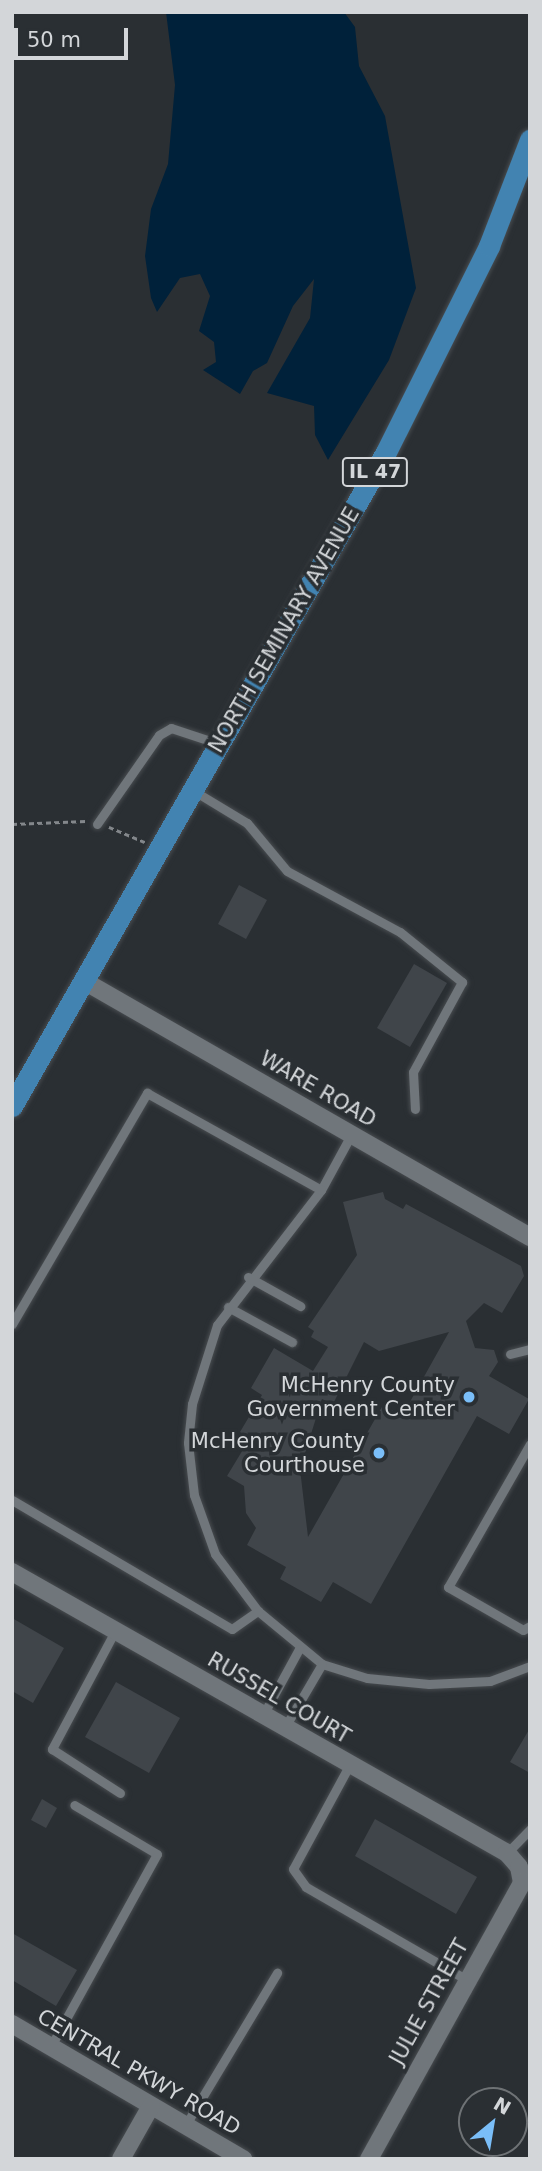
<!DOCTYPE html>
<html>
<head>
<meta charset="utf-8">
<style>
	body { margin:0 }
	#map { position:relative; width:542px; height:2171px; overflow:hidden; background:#2a2f33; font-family:"DejaVu Sans",sans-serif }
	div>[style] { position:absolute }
	.water>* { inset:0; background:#00213a }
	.building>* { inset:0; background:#40454a }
	.path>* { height:2.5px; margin-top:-1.25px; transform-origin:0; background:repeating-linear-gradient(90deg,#83878b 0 5px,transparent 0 8.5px) }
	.roads { filter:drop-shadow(0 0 2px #484c50) drop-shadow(0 0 2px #484c50) }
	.service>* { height:9px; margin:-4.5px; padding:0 4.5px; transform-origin:4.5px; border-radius:4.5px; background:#70767b }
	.minor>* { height:18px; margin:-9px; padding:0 9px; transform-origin:9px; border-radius:9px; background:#70767b }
	.primary>* { height:21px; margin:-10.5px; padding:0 10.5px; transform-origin:10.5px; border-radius:10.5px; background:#4283b1 }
	.dots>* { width:19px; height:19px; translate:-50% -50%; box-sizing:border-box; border:4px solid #2a2f33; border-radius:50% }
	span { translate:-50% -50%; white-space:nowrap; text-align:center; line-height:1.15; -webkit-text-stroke:7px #2a2f33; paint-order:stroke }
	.shield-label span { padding:2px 5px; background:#2a2f33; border:2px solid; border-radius:5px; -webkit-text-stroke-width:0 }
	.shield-label { font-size:19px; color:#d3d6d9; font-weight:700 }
	.street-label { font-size:21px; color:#d3d6d9 }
	.poi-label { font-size:21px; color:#d3d6d9 }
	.right { translate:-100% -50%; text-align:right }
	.frame { position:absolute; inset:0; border:14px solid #d3d6d9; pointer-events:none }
	.north { position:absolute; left:458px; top:2087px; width:70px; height:70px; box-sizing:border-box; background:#2a2f33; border:2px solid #6e7275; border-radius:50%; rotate:30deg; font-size:19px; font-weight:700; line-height:28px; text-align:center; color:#d3d6d9 }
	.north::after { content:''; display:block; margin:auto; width:24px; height:32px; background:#7abef8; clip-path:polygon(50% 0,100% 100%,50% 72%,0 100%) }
	.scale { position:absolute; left:14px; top:28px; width:114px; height:32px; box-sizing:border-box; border:4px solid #d3d6d9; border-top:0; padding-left:9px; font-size:21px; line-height:24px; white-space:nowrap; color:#d3d6d9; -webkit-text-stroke:5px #2a2f33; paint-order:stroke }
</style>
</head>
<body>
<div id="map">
	<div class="water">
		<div style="clip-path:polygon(166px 12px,344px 12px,355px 27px,359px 66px,385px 116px,416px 288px,389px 360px,328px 460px,315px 435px,314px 406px,267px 393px,310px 318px,314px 279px,293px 306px,267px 363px,253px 371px,240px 394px,203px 370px,216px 362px,214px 342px,199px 331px,210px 296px,200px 274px,180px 278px,157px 312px,151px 298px,145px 256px,151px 209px,168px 164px,175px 85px)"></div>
	</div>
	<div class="building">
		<div style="clip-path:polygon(239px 885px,267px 900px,246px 939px,218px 924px)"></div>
		<div style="clip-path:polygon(414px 964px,447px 983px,410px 1047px,377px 1028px)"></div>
		<div style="clip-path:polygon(evenodd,383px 1192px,385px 1199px,403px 1209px,406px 1204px,521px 1266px,524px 1276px,502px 1313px,484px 1303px,466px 1321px,475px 1348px,494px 1350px,498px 1362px,489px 1376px,529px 1399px,509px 1434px,477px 1416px,371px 1604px,333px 1582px,321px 1602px,280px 1579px,286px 1567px,247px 1545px,256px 1528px,246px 1513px,244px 1486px,227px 1476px,250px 1438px,240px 1432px,262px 1395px,251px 1388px,274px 1348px,313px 1371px,328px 1347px,311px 1337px,314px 1331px,308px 1327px,357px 1255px,343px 1202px,383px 1192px,449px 1332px,402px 1416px,383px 1405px,308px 1537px,300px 1469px,322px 1399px,333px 1404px,364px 1342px,379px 1351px,449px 1332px)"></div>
		<div style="clip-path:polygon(12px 1618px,64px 1648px,33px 1703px,12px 1691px)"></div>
		<div style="clip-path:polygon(116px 1682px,180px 1718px,149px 1773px,85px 1737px)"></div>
		<div style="clip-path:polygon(530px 1728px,530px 1773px,510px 1762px)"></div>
		<div style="clip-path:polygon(42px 1799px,57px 1808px,46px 1828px,31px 1820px)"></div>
		<div style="clip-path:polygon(375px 1819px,477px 1877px,456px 1914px,355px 1856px)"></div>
		<div style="clip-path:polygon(12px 1933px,77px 1970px,56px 2006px,12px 1980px)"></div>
	</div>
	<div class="path">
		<div style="left:12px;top:824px;width:74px;rotate:-2.3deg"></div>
		<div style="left:109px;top:827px;width:39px;rotate:23deg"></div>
	</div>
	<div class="roads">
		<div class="service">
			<div style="left:194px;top:791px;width:62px;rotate:31.1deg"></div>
			<div style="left:247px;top:823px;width:62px;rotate:50.2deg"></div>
			<div style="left:287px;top:871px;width:128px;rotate:28.4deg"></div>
			<div style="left:400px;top:932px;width:80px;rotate:38.9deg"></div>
			<div style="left:462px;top:982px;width:102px;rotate:118.6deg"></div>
			<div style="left:413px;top:1072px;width:37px;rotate:87deg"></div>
			<div style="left:97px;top:824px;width:108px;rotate:-55.1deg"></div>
			<div style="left:159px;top:735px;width:14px;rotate:-30deg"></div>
			<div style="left:171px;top:728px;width:51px;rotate:18.4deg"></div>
			<div style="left:351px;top:1135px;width:63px;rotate:118.6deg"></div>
			<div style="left:321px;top:1190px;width:170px;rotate:127.6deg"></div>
			<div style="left:217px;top:1325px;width:83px;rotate:107.6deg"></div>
			<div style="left:192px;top:1404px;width:39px;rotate:96deg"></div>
			<div style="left:188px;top:1443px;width:52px;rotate:83.4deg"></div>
			<div style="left:194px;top:1495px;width:63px;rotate:70.4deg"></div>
			<div style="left:215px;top:1554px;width:71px;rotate:53deg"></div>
			<div style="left:258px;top:1611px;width:83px;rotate:39.6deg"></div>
			<div style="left:322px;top:1664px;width:47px;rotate:17.3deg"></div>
			<div style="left:367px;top:1678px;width:62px;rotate:5.5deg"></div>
			<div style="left:429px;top:1684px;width:61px;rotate:-2.8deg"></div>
			<div style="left:490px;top:1681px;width:43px;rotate:-20.6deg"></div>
			<div style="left:248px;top:1277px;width:60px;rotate:29.1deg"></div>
			<div style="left:228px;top:1307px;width:73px;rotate:28.7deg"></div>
			<div style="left:12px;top:1324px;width:268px;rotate:-59.7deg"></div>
			<div style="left:147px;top:1093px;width:199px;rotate:29.1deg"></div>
			<div style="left:510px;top:1354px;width:21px;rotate:-14deg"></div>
			<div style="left:530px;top:1444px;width:165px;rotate:119.8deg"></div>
			<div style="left:448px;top:1587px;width:86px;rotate:29.8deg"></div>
			<div style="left:523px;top:1630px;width:8px;rotate:-30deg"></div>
			<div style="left:12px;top:1500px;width:255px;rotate:30.4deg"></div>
			<div style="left:232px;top:1629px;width:32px;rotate:-35deg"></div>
			<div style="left:115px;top:1631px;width:134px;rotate:118.1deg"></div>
			<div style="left:52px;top:1749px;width:81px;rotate:32.9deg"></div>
			<div style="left:263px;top:1715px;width:75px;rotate:-61.4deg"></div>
			<div style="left:285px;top:1727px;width:73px;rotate:-59.6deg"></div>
			<div style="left:350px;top:1764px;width:119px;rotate:118.5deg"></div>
			<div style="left:293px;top:1869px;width:22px;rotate:54deg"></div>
			<div style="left:306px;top:1887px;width:186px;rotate:30deg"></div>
			<div style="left:507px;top:1853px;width:33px;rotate:-46deg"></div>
			<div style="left:51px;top:2046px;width:219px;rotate:-61.1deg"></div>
			<div style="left:157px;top:1854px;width:96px;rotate:-149.4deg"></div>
			<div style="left:185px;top:2126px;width:179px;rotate:-59deg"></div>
		</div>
		<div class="minor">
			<div style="left:84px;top:981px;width:514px;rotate:29.86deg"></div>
			<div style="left:12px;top:1572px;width:569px;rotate:29.58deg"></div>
			<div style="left:507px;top:1853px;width:18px;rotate:49deg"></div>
			<div style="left:519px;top:1867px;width:16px;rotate:79deg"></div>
			<div style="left:522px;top:1883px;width:316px;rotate:119deg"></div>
			<div style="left:12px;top:2024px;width:268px;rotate:30.3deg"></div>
			<div style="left:121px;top:2159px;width:61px;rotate:-60.5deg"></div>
		</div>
		<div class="primary">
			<div style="left:12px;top:1106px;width:751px;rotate:-60.23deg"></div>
			<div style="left:385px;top:454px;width:233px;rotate:-63.4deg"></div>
			<div style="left:489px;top:246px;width:114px;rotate:-68.9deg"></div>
		</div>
	</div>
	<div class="dots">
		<div style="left:469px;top:1397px;background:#7abef8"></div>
		<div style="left:379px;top:1453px;background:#7abef8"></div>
	</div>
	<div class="shield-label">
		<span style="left:375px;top:472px">IL 47</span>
	</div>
	<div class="street-label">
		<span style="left:284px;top:630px;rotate:-60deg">NORTH SEMINARY AVENUE</span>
		<span style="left:318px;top:1089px;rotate:30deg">WARE ROAD</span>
		<span style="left:279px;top:1698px;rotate:30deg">RUSSEL COURT</span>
		<span style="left:429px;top:2002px;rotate:-61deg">JULIE STREET</span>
		<span style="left:139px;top:2072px;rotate:30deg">CENTRAL PKWY ROAD</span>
	</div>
	<div class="poi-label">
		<span class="right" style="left:455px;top:1397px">McHenry County<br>Government Center</span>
		<span class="right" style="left:365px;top:1453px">McHenry County<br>Courthouse</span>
	</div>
	<div class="frame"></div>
	<div class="north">N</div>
	<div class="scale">50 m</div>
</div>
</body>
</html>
